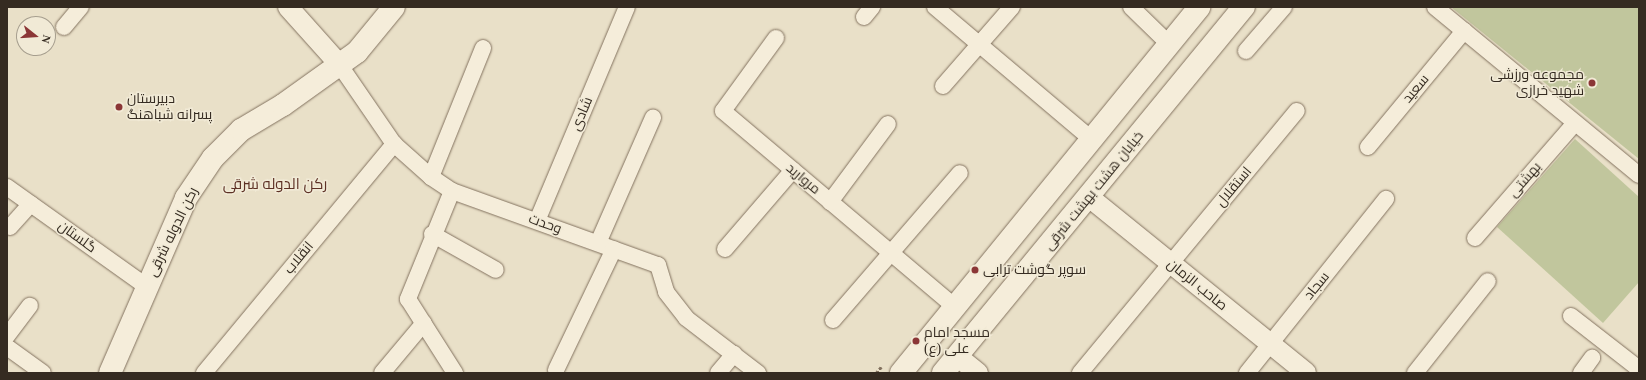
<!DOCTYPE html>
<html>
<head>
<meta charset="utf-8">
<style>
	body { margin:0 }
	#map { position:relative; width:1646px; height:380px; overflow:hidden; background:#e9e0c8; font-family:"Times New Roman",Cairo,serif }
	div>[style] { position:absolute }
	.green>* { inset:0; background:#c1c69d }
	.path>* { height:2.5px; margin-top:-1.25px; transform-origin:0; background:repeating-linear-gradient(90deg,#83725f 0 3px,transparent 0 5px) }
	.roads { filter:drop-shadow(0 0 1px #83725f) drop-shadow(0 0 1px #83725f) }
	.minor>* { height:16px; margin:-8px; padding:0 8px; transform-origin:8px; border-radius:8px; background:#f5edda }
	.tertiary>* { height:20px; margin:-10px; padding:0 10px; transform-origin:10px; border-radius:10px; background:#f5edda }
	.secondary>* { height:22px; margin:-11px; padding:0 11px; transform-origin:11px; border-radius:11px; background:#f5edda }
	.dots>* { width:11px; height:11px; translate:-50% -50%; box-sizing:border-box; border:2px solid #f1ead6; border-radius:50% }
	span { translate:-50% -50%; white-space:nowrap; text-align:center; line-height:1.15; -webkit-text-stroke:3px #f1ead6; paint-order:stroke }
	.poi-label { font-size:14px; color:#352b21 }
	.right { translate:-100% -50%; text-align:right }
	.left { translate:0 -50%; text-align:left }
	.street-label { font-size:14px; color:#352b21 }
	.neighbourhood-label { font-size:15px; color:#5d3125 }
	.frame { position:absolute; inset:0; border:8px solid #352b21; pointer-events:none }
	.north { position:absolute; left:16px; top:16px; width:40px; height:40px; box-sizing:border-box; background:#f1ead6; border:1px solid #a69e8e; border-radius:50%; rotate:107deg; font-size:11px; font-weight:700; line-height:16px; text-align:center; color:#352b21 }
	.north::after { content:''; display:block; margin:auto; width:14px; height:18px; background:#8b3636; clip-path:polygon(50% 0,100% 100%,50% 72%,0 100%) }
</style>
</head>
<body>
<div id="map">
	<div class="green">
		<div style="clip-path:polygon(1451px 7px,1639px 7px,1639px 159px)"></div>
		<div style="clip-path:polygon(1575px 139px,1639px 197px,1639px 282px,1603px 323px,1497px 227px)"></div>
	</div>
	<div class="path">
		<div style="left:876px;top:373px;width:8px;rotate:-50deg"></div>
	</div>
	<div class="roads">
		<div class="minor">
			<div style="left:935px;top:7px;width:204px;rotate:40.2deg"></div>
			<div style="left:1131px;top:7px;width:53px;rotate:44.2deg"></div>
			<div style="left:1435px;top:7px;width:264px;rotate:39.5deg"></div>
			<div style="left:864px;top:17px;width:13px;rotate:-51deg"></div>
			<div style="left:64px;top:27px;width:26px;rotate:-50deg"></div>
			<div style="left:776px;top:38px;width:90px;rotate:126deg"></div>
			<div style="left:723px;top:111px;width:302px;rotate:40.2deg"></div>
			<div style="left:1246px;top:51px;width:58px;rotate:-49.2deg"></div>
			<div style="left:339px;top:64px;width:97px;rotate:55.5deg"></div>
			<div style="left:394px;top:144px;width:50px;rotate:41.7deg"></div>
			<div style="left:431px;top:177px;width:25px;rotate:34deg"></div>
			<div style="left:452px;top:191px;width:219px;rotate:19.8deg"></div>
			<div style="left:658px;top:265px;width:28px;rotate:73deg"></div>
			<div style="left:666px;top:292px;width:33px;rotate:52deg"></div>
			<div style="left:686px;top:318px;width:91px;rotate:37.4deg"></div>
			<div style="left:943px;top:86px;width:105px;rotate:-48.9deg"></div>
			<div style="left:1368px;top:147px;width:151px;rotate:-50.4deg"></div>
			<div style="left:431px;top:177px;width:139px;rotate:-68deg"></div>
			<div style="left:7px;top:187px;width:172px;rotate:35.5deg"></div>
			<div style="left:452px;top:191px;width:117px;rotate:112.2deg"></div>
			<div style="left:408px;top:299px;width:88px;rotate:57.6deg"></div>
			<div style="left:830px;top:202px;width:97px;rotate:-53.4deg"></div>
			<div style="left:537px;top:221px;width:232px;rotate:-67.2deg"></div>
			<div style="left:10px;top:227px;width:31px;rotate:-48deg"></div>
			<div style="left:432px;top:234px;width:73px;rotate:29.4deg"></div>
			<div style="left:1475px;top:238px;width:152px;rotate:-49deg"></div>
			<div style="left:598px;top:243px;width:137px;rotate:-66.3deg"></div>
			<div style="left:725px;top:249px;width:104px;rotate:-49.3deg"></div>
			<div style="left:1571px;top:316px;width:86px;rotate:37.9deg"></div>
			<div style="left:833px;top:320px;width:194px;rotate:-49.2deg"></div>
			<div style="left:7px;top:336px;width:38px;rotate:-53deg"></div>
			<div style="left:7px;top:347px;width:44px;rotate:35.8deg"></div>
			<div style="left:556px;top:370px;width:134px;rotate:-64.4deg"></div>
			<div style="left:204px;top:373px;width:298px;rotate:-50.3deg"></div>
			<div style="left:382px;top:373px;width:65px;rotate:-50deg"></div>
			<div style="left:718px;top:373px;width:25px;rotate:-50deg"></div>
			<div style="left:1080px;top:373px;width:340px;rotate:-50.4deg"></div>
			<div style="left:1247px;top:373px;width:223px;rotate:-51.4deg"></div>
			<div style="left:1415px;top:373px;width:117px;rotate:-51.6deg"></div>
			<div style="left:1581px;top:373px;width:19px;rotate:-54deg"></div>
		</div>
		<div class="tertiary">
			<div style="left:288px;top:7px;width:76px;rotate:48.2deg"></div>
			<div style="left:1089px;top:197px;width:279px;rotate:39deg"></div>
			<div style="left:957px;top:356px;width:27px;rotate:39deg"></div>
		</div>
		<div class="secondary">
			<div style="left:110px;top:373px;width:191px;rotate:-66.5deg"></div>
			<div style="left:186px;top:198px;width:48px;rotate:-56deg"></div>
			<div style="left:213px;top:158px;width:40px;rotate:-45deg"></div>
			<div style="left:241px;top:130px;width:49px;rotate:-30.8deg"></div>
			<div style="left:283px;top:105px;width:91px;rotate:-35.6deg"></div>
			<div style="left:357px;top:52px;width:58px;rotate:-50.6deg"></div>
			<div style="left:901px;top:373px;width:472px;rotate:-50.8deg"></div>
			<div style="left:943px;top:373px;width:474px;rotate:-50.6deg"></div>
		</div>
	</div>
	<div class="dots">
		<div style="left:1592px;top:83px;background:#8b3636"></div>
		<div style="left:119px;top:107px;background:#8b3636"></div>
		<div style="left:975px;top:270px;background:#8b3636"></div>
		<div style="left:916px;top:341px;background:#8b3636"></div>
	</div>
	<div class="poi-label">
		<span class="right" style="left:1584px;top:83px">مجموعه ورزشی<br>شهید خرازی</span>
		<span class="left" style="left:127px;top:107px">دبیرستان<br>پسرانه شباهنگ</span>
		<span class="left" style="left:983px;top:270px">سوپر گوشت ترابی</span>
		<span class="left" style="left:924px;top:341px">مسجد امام<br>علی (ع)</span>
	</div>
	<div class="street-label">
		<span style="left:1416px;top:89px;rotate:-50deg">سعید</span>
		<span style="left:582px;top:114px;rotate:-67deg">شادی</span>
		<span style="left:803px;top:179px;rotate:40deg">مروارید</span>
		<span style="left:1525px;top:180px;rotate:-49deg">بهشتی</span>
		<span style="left:1234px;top:187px;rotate:-50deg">استقلال</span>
		<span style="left:1094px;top:191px;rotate:-51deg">خیابان هشت بهشت شرقی</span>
		<span style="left:545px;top:224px;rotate:20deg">وحدت</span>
		<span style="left:173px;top:232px;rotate:-64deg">رکن الدوله شرقی</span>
		<span style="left:77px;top:237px;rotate:36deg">گلستان</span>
		<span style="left:299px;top:258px;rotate:-50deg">انقلاب</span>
		<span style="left:1197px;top:285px;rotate:39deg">صاحب الزمان</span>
		<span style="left:1317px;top:286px;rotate:-51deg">سجاد</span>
	</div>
	<div class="neighbourhood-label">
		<span style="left:275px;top:185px">رکن الدوله شرقی</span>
	</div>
	<div class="frame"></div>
	<div class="north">N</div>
</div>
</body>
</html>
